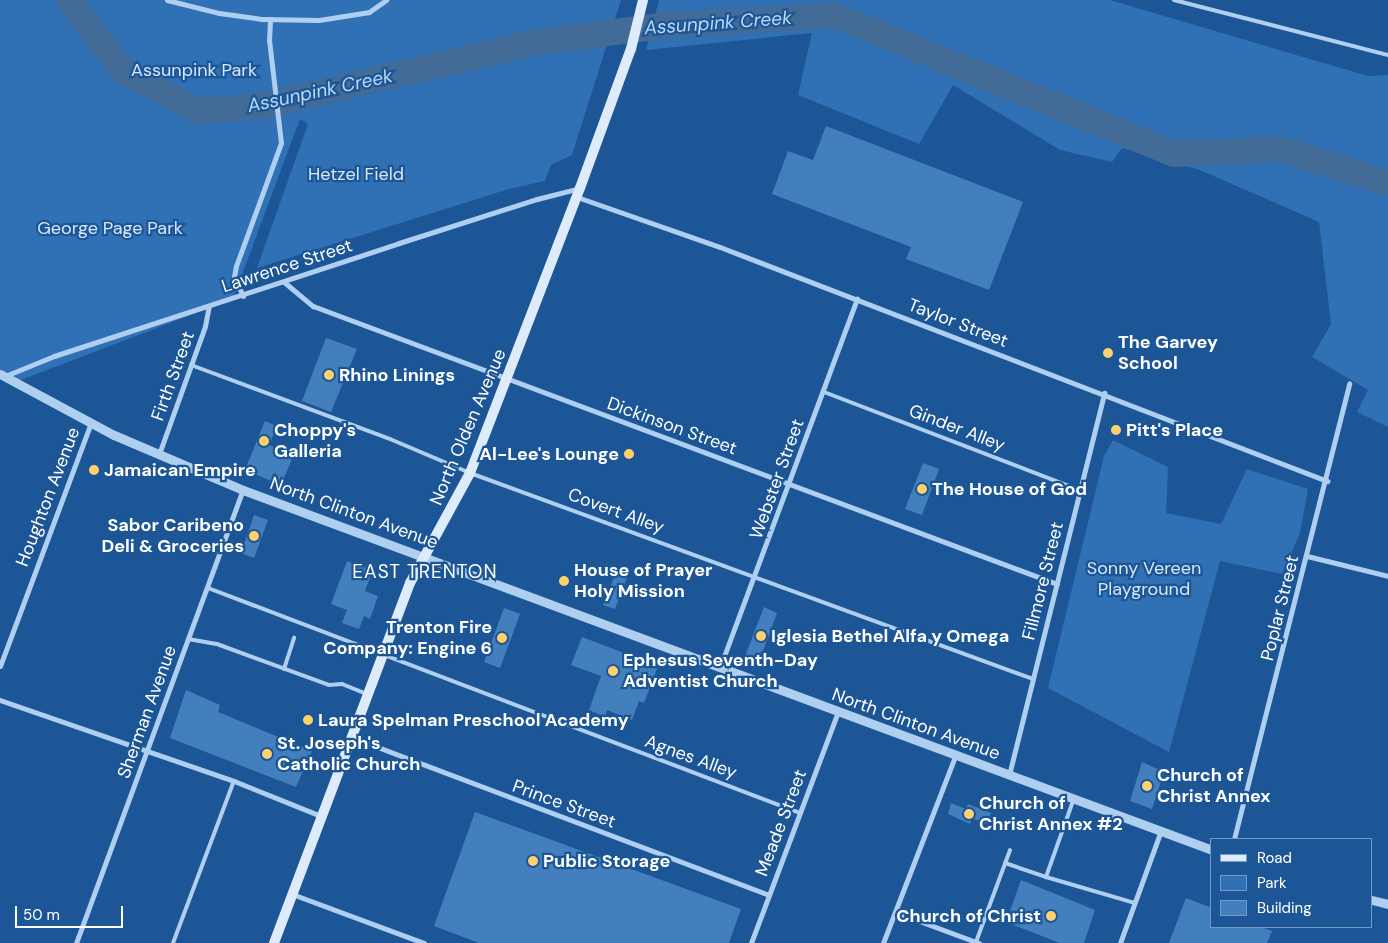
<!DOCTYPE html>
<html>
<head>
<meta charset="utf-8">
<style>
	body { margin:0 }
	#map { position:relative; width:1388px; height:943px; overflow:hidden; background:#1c5696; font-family:"DM Sans",sans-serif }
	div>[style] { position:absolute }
	.green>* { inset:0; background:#3070b4 }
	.river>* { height:26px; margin:-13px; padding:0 13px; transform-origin:13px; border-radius:13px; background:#426b98 }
	.building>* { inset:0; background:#447fbd }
	.service>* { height:4px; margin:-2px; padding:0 2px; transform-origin:2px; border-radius:2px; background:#afcff0 }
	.minor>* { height:5px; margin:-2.5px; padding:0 2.5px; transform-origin:2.5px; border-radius:2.5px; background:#afcff0 }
	.tertiary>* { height:9px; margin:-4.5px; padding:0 4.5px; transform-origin:4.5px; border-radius:4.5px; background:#afcff0 }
	.secondary>* { height:10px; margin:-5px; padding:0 5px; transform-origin:5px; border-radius:5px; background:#ddebfb }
	.dots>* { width:14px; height:14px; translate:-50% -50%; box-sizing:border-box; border:2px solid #1c5696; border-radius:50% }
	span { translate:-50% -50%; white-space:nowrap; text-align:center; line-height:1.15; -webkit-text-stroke:4.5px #1c5696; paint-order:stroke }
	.park-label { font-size:18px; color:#d6e8fb }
	.street-label { font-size:18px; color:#fff }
	.poi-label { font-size:18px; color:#fff; font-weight:700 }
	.left { translate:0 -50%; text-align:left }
	.right { translate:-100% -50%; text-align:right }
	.water-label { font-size:19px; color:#bcd9f6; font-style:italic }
	.neighbourhood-label { font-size:19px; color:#fff; letter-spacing:1px }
	.legend { position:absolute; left:1210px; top:838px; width:162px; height:90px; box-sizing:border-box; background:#1c5696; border:1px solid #779ac0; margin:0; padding:6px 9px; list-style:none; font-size:15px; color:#fff }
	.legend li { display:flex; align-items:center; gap:10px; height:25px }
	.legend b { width:25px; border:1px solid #779ac0 }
	.scale { position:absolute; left:15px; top:906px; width:108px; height:22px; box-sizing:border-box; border:2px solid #fff; border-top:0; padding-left:6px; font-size:15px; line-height:18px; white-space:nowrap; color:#fff; -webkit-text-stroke:4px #1c5696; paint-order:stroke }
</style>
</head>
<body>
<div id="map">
	<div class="green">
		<div style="clip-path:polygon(0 0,621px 0,572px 155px,551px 165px,545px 181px,509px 189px,257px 268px,308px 124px,300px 119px,233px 299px,13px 383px,0 376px)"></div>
		<div style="clip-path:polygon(659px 0,1110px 0,1368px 76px,1388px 75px,1388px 427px,1357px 412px,1368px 390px,1312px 357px,1331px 324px,1319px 222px,1200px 170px,1122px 148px,1112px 162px,1060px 150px,953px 85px,919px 144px,798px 95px,812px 33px,646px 50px)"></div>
		<div style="clip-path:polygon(1113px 440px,1168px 467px,1166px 513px,1221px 524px,1247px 469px,1308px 489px,1300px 533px,1282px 574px,1220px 561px,1169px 752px,1048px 688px,1104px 456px)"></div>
	</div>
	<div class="river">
		<div style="left:69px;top:0;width:89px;rotate:52.7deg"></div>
		<div style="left:123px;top:71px;width:86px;rotate:27.8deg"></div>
		<div style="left:199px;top:111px;width:63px;rotate:-4.5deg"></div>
		<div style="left:262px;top:106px;width:277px;rotate:-13.1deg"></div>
		<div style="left:532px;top:43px;width:137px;rotate:-7.5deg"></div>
		<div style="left:668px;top:25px;width:166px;rotate:-3.4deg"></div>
		<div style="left:834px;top:15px;width:367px;rotate:22.2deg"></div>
		<div style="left:1174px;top:154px;width:106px;rotate:-2.7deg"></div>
		<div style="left:1280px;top:149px;width:113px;rotate:17.5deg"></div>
	</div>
	<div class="building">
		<div style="clip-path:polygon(826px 126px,1023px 202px,989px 290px,906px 259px,911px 247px,772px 194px,788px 151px,813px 160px)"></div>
		<div style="clip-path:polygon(326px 338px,357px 349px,331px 412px,302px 401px)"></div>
		<div style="clip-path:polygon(265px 421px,277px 426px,269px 445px,285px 451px,283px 455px,292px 459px,281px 485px,245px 470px)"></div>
		<div style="clip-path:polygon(923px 463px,939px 469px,922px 515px,905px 509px)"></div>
		<div style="clip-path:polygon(254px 515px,268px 520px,254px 558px,241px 553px)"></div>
		<div style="clip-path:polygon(347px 561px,373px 570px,365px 591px,378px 596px,370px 619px,364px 616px,359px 629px,342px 623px,347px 610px,331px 604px)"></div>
		<div style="clip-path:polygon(618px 568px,629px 572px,615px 609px,603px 605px)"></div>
		<div style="clip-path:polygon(764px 607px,777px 613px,758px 665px,744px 659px)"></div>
		<div style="clip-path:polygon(504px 608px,520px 614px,500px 668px,484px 662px)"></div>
		<div style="clip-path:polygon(582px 637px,658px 666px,644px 703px,639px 701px,632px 720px,607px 710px,605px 717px,589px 710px,601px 676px,571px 665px)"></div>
		<div style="clip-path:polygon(186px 690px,220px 705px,218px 712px,312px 751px,296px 787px,170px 738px)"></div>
		<div style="clip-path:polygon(1142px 762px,1164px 772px,1152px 809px,1130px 801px)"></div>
		<div style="clip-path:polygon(951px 803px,966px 809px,968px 804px,991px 813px,986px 824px,972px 818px,970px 824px,948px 814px)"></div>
		<div style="clip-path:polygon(475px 812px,741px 909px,729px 943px,479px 943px,434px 926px)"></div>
		<div style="clip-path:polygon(1021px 880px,1095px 910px,1084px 943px,1060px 943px,1006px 922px)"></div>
		<div style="clip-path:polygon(1186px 898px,1212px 908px,1212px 927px,1261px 927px,1272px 931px,1267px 943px,1169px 943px)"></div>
	</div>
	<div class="service">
		<div style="left:1174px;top:0;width:221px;rotate:14.4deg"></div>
		<div style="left:191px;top:365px;width:212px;rotate:20.4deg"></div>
		<div style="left:390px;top:439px;width:87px;rotate:23deg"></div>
		<div style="left:470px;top:473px;width:600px;rotate:20.1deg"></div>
		<div style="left:824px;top:392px;width:273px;rotate:21deg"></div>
		<div style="left:208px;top:588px;width:633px;rotate:20.81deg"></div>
		<div style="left:188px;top:639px;width:29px;rotate:10deg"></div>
		<div style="left:217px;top:644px;width:119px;rotate:20.1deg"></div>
		<div style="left:329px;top:685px;width:13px;rotate:-4deg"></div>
		<div style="left:342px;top:684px;width:27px;rotate:22deg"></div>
		<div style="left:284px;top:669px;width:33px;rotate:-72deg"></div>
		<div style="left:1073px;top:801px;width:81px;rotate:109.6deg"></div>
		<div style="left:1046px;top:877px;width:93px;rotate:16.3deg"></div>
		<div style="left:1005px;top:863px;width:43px;rotate:18.9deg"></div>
		<div style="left:976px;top:942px;width:98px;rotate:-69.7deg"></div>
		<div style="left:173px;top:943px;width:173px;rotate:-69.4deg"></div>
	</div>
	<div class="minor">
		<div style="left:167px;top:0;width:54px;rotate:14deg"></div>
		<div style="left:219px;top:13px;width:43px;rotate:7.9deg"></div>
		<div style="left:262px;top:19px;width:57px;rotate:1deg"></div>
		<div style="left:319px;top:20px;width:51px;rotate:-9.1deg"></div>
		<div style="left:369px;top:12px;width:21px;rotate:-35deg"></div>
		<div style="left:577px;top:197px;width:151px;rotate:19.3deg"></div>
		<div style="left:720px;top:247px;width:651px;rotate:21.08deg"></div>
		<div style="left:284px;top:282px;width:38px;rotate:40deg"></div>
		<div style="left:313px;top:306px;width:794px;rotate:20.49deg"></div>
		<div style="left:243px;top:296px;width:21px;rotate:-115deg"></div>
		<div style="left:234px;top:277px;width:11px;rotate:-80deg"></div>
		<div style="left:236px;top:266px;width:131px;rotate:-69.9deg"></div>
		<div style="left:281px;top:143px;width:104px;rotate:-96.6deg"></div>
		<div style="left:269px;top:40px;width:21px;rotate:-87deg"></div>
		<div style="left:5px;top:376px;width:53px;rotate:-22.2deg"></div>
		<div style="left:54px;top:356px;width:363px;rotate:-18.1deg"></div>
		<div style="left:399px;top:243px;width:145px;rotate:-17.7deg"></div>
		<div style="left:537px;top:199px;width:44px;rotate:-14.3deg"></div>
		<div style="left:159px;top:454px;width:136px;rotate:-70.2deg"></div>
		<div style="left:205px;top:326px;width:20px;rotate:-79deg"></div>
		<div style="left:1307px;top:556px;width:83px;rotate:13.9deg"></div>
		<div style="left:0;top:666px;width:259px;rotate:-69.5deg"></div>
		<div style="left:720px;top:667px;width:393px;rotate:-69.6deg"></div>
		<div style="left:0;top:700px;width:248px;rotate:19.1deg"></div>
		<div style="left:234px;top:781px;width:94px;rotate:21.9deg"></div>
		<div style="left:351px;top:737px;width:447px;rotate:20.7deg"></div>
		<div style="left:1009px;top:775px;width:394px;rotate:-76deg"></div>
		<div style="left:1234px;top:839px;width:470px;rotate:-75.8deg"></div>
		<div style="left:292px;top:894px;width:141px;rotate:20.4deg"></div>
		<div style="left:895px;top:912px;width:90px;rotate:20.3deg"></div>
		<div style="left:76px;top:943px;width:483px;rotate:-69.8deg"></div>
		<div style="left:751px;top:943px;width:247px;rotate:-69.4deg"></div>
		<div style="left:883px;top:943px;width:200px;rotate:-68.9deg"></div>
		<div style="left:1120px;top:943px;width:117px;rotate:-70deg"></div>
	</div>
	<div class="tertiary">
		<div style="left:0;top:374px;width:129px;rotate:28.2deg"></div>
		<div style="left:114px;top:435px;width:140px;rotate:23.1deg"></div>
		<div style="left:243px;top:490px;width:1034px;rotate:20.38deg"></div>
		<div style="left:1372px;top:900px;width:16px;rotate:14deg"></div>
	</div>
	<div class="secondary">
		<div style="left:274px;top:943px;width:385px;rotate:-69.3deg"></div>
		<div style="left:410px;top:583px;width:125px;rotate:-61.4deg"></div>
		<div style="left:470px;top:473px;width:305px;rotate:-68.9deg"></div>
		<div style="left:580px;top:188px;width:148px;rotate:-69.9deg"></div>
		<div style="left:631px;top:49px;width:50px;rotate:-76.2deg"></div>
	</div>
	<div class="dots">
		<div style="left:1108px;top:353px;background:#ffd06e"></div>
		<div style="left:329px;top:375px;background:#ffd06e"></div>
		<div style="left:1116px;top:430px;background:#ffd06e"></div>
		<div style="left:264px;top:441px;background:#ffd06e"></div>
		<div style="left:629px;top:454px;background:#ffd06e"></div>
		<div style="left:94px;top:470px;background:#ffd06e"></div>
		<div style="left:922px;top:489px;background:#ffd06e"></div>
		<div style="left:254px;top:536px;background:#ffd06e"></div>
		<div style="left:564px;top:581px;background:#ffd06e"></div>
		<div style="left:761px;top:636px;background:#ffd06e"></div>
		<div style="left:502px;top:638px;background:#ffd06e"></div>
		<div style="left:613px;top:671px;background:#ffd06e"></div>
		<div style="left:308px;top:720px;background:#ffd06e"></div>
		<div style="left:267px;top:754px;background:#ffd06e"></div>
		<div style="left:1147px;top:786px;background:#ffd06e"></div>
		<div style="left:969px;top:814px;background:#ffd06e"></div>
		<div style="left:533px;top:861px;background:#ffd06e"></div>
		<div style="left:1051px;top:916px;background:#ffd06e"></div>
	</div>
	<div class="park-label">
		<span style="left:194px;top:70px">Assunpink Park</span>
		<span style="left:356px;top:174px">Hetzel Field</span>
		<span style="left:110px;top:228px">George Page Park</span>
		<span style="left:1144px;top:579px">Sonny Vereen<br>Playground</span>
	</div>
	<div class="street-label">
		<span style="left:287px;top:266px;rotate:-18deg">Lawrence Street</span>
		<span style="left:958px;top:323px;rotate:21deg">Taylor Street</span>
		<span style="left:173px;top:376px;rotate:-70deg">Firth Street</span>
		<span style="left:672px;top:426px;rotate:20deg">Dickinson Street</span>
		<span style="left:468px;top:427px;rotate:-67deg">North Olden Avenue</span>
		<span style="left:957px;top:428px;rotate:21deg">Ginder Alley</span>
		<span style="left:777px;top:479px;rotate:-70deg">Webster Street</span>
		<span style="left:48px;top:497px;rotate:-69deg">Houghton Avenue</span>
		<span style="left:616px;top:511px;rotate:20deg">Covert Alley</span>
		<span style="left:354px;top:513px;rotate:20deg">North Clinton Avenue</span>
		<span style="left:1043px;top:581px;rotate:-76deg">Fillmore Street</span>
		<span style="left:1280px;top:608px;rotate:-76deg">Poplar Street</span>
		<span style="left:147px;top:712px;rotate:-70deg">Sherman Avenue</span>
		<span style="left:916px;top:724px;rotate:20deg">North Clinton Avenue</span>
		<span style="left:691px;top:757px;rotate:20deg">Agnes Alley</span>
		<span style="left:564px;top:804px;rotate:20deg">Prince Street</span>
		<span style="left:781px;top:823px;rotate:-69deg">Meade Street</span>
	</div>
	<div class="poi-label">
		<span class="left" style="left:1118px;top:353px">The Garvey<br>School</span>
		<span class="left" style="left:339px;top:375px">Rhino Linings</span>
		<span class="left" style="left:1126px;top:430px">Pitt's Place</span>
		<span class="left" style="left:274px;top:441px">Choppy's<br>Galleria</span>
		<span class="right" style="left:619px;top:454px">Al-Lee's Lounge</span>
		<span class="left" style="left:104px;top:470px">Jamaican Empire</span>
		<span class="left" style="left:932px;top:489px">The House of God</span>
		<span class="right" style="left:244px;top:536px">Sabor Caribeno<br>Deli &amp; Groceries</span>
		<span class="left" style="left:574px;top:581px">House of Prayer<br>Holy Mission</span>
		<span class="right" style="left:492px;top:638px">Trenton Fire<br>Company: Engine 6</span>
		<span class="left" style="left:771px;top:636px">Iglesia Bethel Alfa y Omega</span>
		<span class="left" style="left:623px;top:671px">Ephesus Seventh-Day<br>Adventist Church</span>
		<span class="left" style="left:318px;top:720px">Laura Spelman Preschool Academy</span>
		<span class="left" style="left:277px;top:754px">St. Joseph's<br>Catholic Church</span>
		<span class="left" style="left:1157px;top:786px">Church of<br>Christ Annex</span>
		<span class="left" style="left:979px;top:814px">Church of<br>Christ Annex #2</span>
		<span class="left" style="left:543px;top:861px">Public Storage</span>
		<span class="right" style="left:1041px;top:916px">Church of Christ</span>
	</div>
	<div class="water-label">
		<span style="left:718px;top:23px;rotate:-4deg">Assunpink Creek</span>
		<span style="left:320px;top:91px;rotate:-12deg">Assunpink Creek</span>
	</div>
	<div class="neighbourhood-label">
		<span style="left:425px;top:572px">EAST TRENTON</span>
	</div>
	<ul class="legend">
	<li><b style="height:6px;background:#ddebfb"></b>Road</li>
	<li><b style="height:14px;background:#3070b4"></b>Park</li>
	<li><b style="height:14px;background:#447fbd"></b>Building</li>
	</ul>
	<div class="scale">50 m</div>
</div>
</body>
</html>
